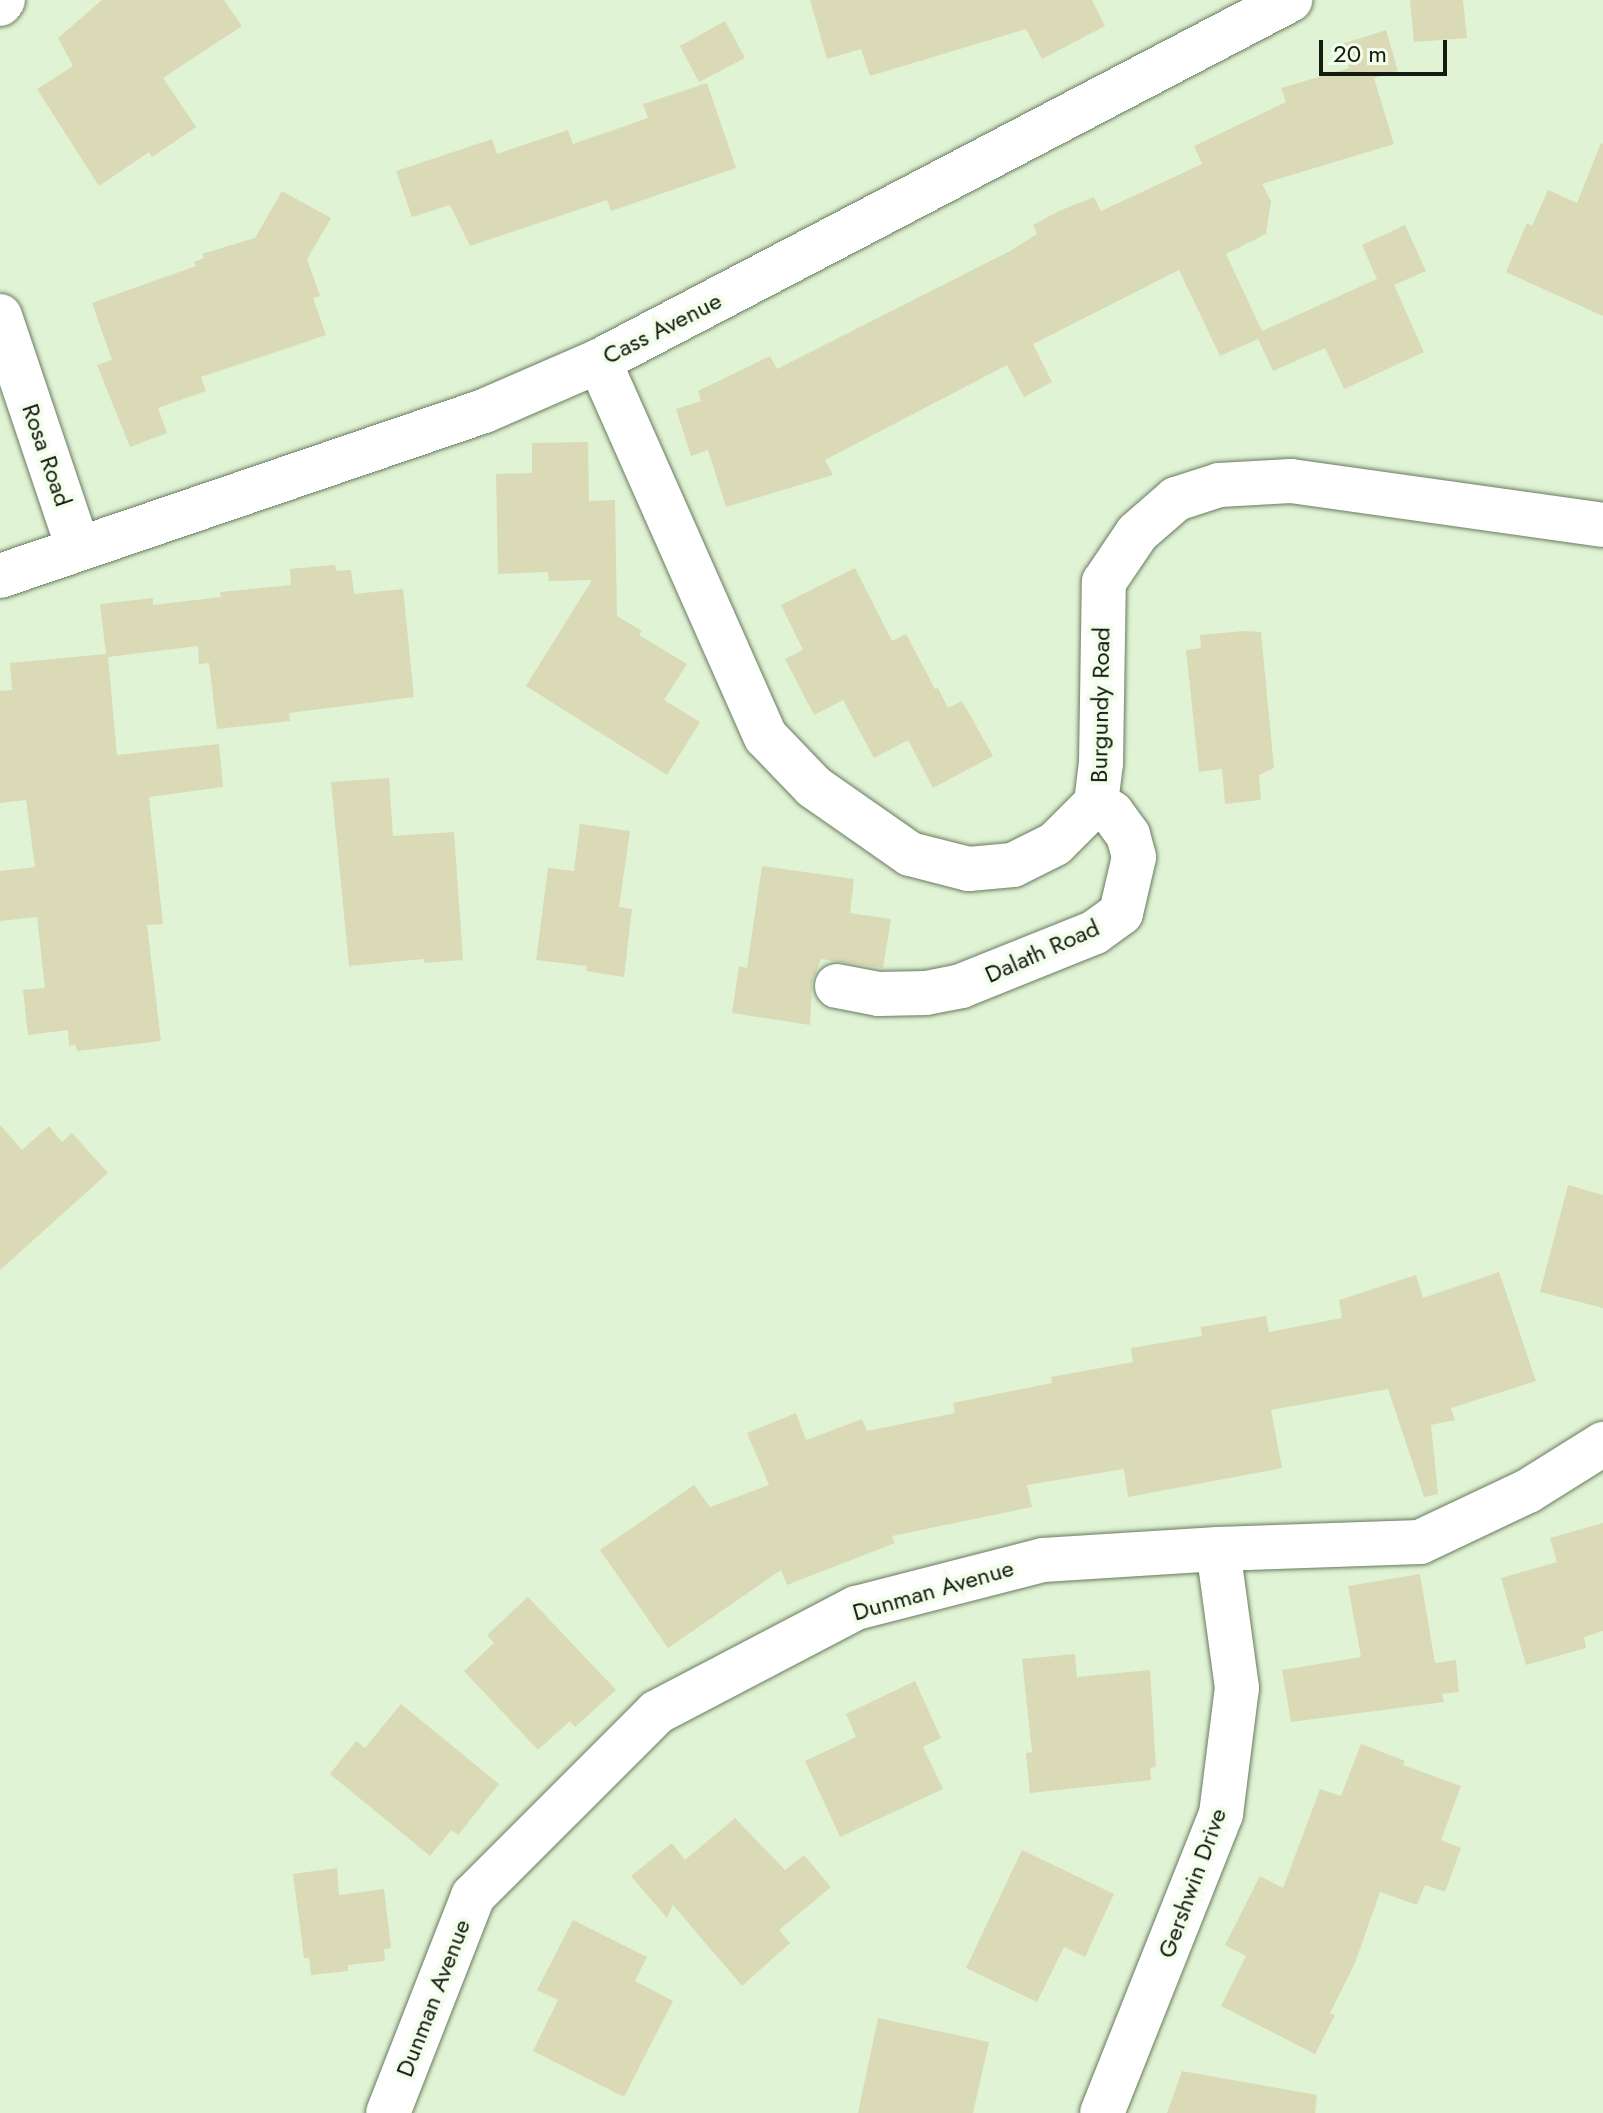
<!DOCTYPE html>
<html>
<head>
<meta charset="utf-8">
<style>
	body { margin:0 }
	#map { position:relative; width:1603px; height:2113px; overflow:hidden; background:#e0f3d4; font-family:Jost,sans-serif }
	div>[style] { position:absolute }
	.building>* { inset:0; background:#dadab7 }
	.roads { filter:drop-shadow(0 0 2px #6a7b5f) drop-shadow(0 0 2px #6a7b5f) }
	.minor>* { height:44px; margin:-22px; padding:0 22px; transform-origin:22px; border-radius:22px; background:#fff }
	span { translate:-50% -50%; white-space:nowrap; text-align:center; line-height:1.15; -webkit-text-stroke:8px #f2feeb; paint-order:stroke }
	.street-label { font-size:24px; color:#141b10 }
	.scale { position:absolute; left:1319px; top:40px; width:128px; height:36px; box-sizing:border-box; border:4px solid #141b10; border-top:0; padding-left:10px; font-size:24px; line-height:28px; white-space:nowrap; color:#141b10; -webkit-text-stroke:6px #f2feeb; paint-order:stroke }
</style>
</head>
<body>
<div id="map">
	<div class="building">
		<div style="clip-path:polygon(102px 0,224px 0,242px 26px,163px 78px,196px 127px,152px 157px,149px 152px,99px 186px,37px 89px,73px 66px,58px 38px)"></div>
		<div style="clip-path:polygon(810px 0,1092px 0,1105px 26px,1042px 59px,1026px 29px,870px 76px,861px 49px,827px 59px)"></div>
		<div style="clip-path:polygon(1410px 0,1463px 0,1467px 38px,1414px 42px)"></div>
		<div style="clip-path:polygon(725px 21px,745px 58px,699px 82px,680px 46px)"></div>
		<div style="clip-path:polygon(1386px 30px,1398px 71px,1374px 78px,1394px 144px,1262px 184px,1271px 201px,1266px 234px,1226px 254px,1262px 331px,1377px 279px,1362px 245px,1405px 225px,1426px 271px,1394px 285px,1424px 352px,1344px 389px,1325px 348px,1273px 371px,1258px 339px,1220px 356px,1179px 270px,1033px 344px,1052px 382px,1024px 397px,1007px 365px,825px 460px,833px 475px,726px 507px,708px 450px,691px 456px,676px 409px,701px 401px,698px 391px,770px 356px,777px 369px,1010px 251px,1037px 234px,1033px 225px,1059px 211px,1094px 197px,1101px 211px,1202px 164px,1194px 146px,1286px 102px,1281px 88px,1349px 68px,1342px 44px)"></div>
		<div style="clip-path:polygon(707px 83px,736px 168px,611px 211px,607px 200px,470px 246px,450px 205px,412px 217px,396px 171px,492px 139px,497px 154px,568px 130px,573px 144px,648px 118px,643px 104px)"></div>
		<div style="clip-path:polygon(1601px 143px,1603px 144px,1603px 316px,1506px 272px,1527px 223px,1532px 226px,1548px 190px,1577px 203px)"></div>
		<div style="clip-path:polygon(282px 191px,331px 218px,307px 259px,320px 296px,313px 298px,326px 335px,201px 377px,206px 391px,158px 408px,167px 433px,130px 447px,97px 365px,112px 360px,92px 303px,196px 266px,194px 262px,204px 258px,202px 254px,255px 238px)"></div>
		<div style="clip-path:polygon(588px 442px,589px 501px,615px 500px,617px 616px,642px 631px,639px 635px,687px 664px,664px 700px,700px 722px,667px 775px,526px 686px,592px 580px,549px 581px,548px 572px,498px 574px,496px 474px,532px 473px,532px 443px)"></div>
		<div style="clip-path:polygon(335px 565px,336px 571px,351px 570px,354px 594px,403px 589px,414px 697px,289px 713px,290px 721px,217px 729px,209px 663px,199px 664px,198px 646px,108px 657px,117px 755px,219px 744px,223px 787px,149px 797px,163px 924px,147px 925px,161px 1041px,77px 1051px,76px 1045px,69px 1046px,68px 1030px,28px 1035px,23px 990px,45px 988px,37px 917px,0 921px,0 871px,35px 867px,26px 800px,0 803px,0 691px,12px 690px,10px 663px,106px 654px,100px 604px,153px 598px,153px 605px,221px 597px,220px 592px,291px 585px,290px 569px)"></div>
		<div style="clip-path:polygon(855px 568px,892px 641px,906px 634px,935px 689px,938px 688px,948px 708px,962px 701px,993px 756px,933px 788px,908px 740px,874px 758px,843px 700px,814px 715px,785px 659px,803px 650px,781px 605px)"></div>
		<div style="clip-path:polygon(1244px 631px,1261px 632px,1274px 768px,1259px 775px,1261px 800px,1225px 804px,1222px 769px,1199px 772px,1186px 650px,1201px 648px,1200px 635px)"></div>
		<div style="clip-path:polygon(389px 778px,393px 836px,454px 832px,463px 960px,424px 963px,424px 959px,349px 966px,331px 782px)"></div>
		<div style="clip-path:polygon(580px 824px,630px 831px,619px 907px,632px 909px,624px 977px,586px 971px,587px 966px,536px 960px,548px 868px,574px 871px)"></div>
		<div style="clip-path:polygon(762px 866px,854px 879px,850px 913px,891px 919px,883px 968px,821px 959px,812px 982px,810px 1025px,732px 1013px,739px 966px,747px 968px)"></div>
		<div style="clip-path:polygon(0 1125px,22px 1150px,49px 1126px,62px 1142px,72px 1133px,108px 1173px,0 1270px)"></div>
		<div style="clip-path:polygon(1568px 1185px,1603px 1195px,1603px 1308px,1540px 1292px)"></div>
		<div style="clip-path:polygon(1499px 1272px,1536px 1381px,1451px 1408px,1455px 1420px,1431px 1425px,1438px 1494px,1424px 1497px,1388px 1389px,1271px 1410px,1282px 1468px,1128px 1497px,1124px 1469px,1027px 1485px,1032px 1507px,892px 1536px,895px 1543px,787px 1585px,781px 1570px,668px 1648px,600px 1550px,694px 1485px,710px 1507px,769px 1485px,747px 1433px,796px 1413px,806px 1440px,862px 1419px,867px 1431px,955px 1413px,953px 1403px,1052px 1383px,1051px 1377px,1133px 1362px,1131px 1348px,1202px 1336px,1201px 1327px,1266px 1316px,1269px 1332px,1342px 1318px,1339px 1300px,1416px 1275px,1423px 1298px)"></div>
		<div style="clip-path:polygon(1603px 1523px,1603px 1631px,1584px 1637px,1586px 1648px,1526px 1665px,1501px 1578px,1557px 1562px,1550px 1538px)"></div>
		<div style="clip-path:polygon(1420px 1574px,1435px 1663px,1456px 1660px,1459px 1692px,1442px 1694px,1444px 1702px,1291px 1722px,1282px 1670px,1361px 1657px,1348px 1586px)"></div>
		<div style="clip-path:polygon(528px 1597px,616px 1690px,575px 1727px,570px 1721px,538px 1750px,464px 1671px,494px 1643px,487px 1635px)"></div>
		<div style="clip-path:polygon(1075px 1654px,1077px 1677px,1150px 1670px,1156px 1767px,1150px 1768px,1151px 1780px,1030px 1793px,1026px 1753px,1032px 1752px,1022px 1659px)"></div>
		<div style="clip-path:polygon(915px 1681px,941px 1738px,923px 1747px,943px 1789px,840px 1837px,805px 1761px,856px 1737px,846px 1714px)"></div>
		<div style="clip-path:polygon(401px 1704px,499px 1784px,458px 1835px,451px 1830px,430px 1856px,330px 1774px,356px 1741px,365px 1748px)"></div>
		<div style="clip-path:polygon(1361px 1744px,1405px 1761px,1403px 1765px,1461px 1786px,1441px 1840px,1461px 1848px,1445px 1892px,1425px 1885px,1417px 1905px,1380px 1892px,1355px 1963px,1330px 2013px,1335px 2015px,1315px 2054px,1221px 2006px,1246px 1956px,1225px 1945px,1260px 1876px,1283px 1888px,1320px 1789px,1341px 1796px)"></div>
		<div style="clip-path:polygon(735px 1818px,785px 1870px,804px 1855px,831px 1887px,779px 1930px,790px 1943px,742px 1986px,673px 1905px,667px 1918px,631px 1876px,672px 1843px,685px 1860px)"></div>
		<div style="clip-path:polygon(1022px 1850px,1114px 1894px,1085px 1957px,1064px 1947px,1037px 2002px,966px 1968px)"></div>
		<div style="clip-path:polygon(337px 1868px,339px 1895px,384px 1889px,391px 1948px,384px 1949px,385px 1961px,348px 1965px,348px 1971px,311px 1975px,309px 1958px,304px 1958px,293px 1874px)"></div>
		<div style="clip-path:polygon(573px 1920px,647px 1957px,635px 1981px,673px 2001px,624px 2097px,533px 2051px,558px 2000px,537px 1990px)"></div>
		<div style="clip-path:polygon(878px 2018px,989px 2042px,973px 2113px,858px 2113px)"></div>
		<div style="clip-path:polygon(1182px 2071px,1317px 2095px,1315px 2113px,1167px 2113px)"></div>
	</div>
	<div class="roads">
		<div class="minor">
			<div style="left:0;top:4px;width:5px;rotate:-53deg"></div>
			<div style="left:0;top:316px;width:245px;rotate:71.4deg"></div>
			<div style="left:599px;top:361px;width:411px;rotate:66.1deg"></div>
			<div style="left:766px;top:737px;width:69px;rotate:46.2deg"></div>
			<div style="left:814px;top:787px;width:117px;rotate:34.9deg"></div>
			<div style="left:910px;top:854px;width:61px;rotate:14.3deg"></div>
			<div style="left:969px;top:869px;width:44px;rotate:-5.2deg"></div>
			<div style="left:1013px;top:865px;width:47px;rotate:-26.6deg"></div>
			<div style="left:1055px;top:844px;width:58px;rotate:-45deg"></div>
			<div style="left:1096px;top:803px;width:40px;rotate:-82.9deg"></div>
			<div style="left:1101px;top:763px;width:181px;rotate:-89.1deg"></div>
			<div style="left:1104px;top:582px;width:59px;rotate:-56deg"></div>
			<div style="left:1137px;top:533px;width:52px;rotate:-41.1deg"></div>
			<div style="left:1176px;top:499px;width:45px;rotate:-18deg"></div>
			<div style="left:1219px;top:485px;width:72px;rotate:-3.2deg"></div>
			<div style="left:1291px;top:481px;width:315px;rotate:8deg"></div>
			<div style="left:0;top:576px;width:511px;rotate:-18.82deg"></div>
			<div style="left:484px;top:411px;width:125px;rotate:-23.5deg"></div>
			<div style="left:599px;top:361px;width:780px;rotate:-27.58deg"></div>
			<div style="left:837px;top:986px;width:43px;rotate:10.8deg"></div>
			<div style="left:879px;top:994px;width:47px;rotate:-1.2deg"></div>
			<div style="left:926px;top:993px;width:36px;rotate:-11deg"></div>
			<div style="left:961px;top:986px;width:144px;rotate:-21.9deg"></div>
			<div style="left:1095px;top:932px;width:32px;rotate:-36deg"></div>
			<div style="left:1121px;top:913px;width:57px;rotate:-76.9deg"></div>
			<div style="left:1134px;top:857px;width:23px;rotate:-105deg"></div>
			<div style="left:1128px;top:835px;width:27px;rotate:-126deg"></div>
			<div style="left:1112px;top:813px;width:19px;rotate:-148deg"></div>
			<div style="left:388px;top:2113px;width:233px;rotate:-68.6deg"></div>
			<div style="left:473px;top:1896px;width:260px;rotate:-45deg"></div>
			<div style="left:657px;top:1712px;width:225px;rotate:-27.6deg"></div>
			<div style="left:856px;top:1608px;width:193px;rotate:-14.4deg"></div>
			<div style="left:1043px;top:1560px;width:175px;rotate:-3.6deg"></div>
			<div style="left:1218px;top:1549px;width:202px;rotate:-2deg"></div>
			<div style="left:1420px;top:1542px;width:119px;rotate:-25.3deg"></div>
			<div style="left:1528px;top:1491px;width:89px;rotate:-32.1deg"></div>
			<div style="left:1102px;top:2113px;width:322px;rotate:-68.3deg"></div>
			<div style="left:1221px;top:1814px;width:127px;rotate:-82.8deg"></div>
			<div style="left:1237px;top:1688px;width:140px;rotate:-97.8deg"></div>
		</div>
	</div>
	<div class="street-label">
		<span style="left:662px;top:328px;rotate:-27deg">Cass Avenue</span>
		<span style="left:47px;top:455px;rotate:71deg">Rosa Road</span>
		<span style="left:1100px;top:705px;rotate:-89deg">Burgundy Road</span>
		<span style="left:1042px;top:951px;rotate:-24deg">Dalath Road</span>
		<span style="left:933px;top:1590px;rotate:-16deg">Dunman Avenue</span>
		<span style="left:1192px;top:1883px;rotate:-70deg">Gershwin Drive</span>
		<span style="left:433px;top:1998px;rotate:-69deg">Dunman Avenue</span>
	</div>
	<div class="scale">20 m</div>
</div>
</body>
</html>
